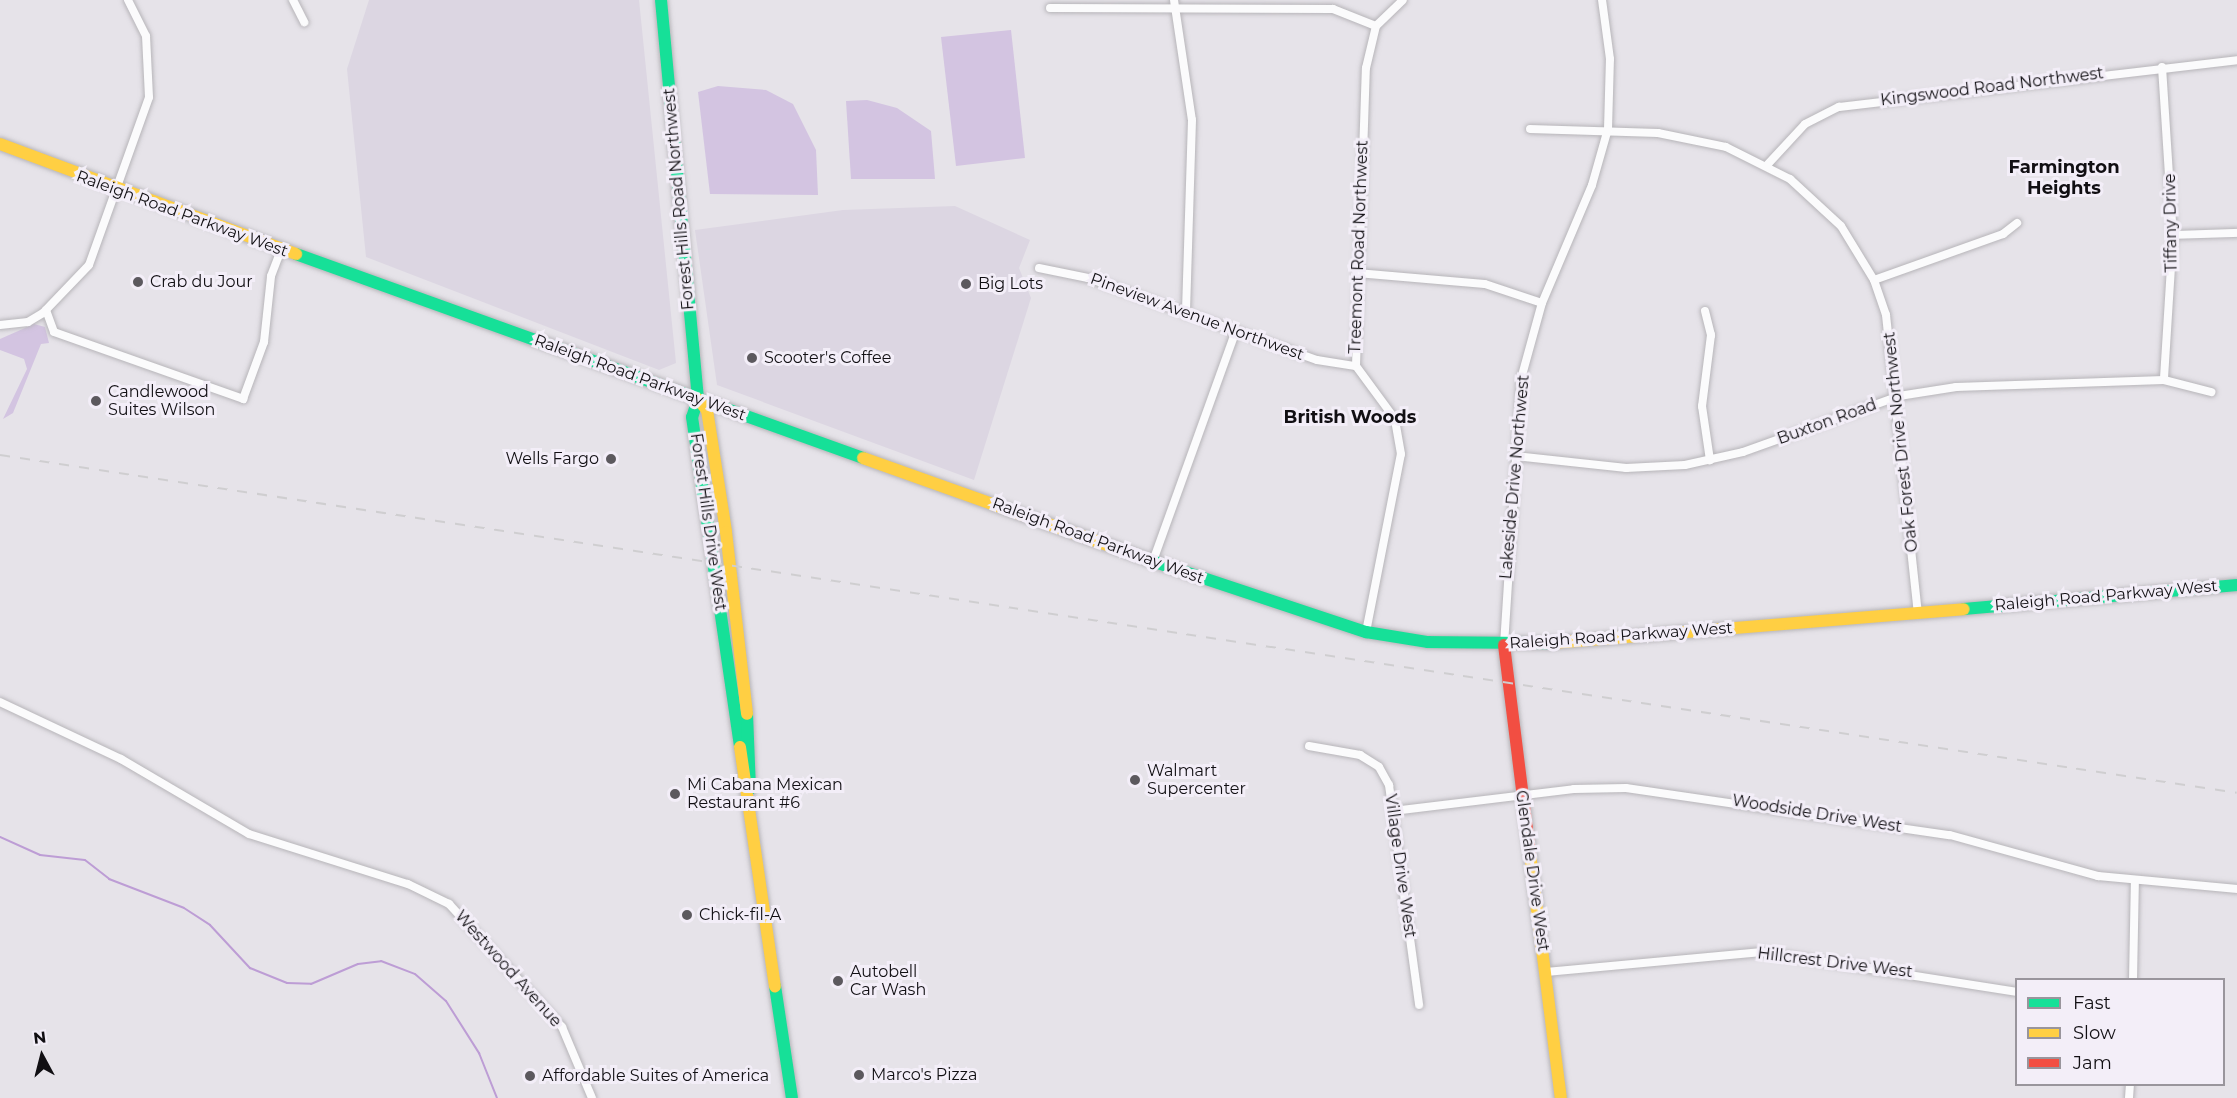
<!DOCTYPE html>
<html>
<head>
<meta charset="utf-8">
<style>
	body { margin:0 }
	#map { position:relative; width:2237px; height:1098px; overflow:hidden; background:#e6e3e9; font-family:Montserrat,sans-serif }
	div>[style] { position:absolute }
	.built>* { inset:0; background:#dcd6e2 }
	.green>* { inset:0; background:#d3c4e1 }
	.stream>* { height:2px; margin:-1px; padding:0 1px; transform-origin:1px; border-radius:1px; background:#bd9dd5 }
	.roads { filter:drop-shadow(0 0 2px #b7b5b9) drop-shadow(0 0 2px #b7b5b9) }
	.street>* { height:8px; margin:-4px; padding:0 4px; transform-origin:4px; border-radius:4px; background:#fbfbfc }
	.fast>* { height:12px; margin:-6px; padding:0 6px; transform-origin:6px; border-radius:6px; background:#16e098 }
	.slow>* { height:12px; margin:-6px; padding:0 6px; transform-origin:6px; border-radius:6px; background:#ffcf43 }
	.jam>* { height:12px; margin:-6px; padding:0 6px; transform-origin:6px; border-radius:6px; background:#f24e42 }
	.rail>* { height:2px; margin-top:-1px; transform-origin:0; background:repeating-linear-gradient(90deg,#cfced0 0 10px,transparent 0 20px) }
	.dots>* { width:16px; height:16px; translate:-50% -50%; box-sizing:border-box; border:3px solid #f3eef8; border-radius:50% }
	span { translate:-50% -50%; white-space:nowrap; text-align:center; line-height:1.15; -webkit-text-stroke:6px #f3eef8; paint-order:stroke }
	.street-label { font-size:16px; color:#110f13 }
	.poi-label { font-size:16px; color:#110f13 }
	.left { translate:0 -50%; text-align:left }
	.right { translate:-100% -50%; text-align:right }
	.neighbourhood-label { font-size:18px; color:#110f13; font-weight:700 }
	.legend { position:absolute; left:2015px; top:978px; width:210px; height:108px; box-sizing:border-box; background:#f3eef8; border:2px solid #99959c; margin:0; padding:8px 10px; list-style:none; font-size:18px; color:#110f13 }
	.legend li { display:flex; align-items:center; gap:12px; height:30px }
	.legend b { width:30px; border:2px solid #99959c }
	.north { position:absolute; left:12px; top:1026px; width:60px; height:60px; -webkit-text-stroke:4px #f3eef8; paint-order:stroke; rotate:353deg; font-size:16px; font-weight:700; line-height:24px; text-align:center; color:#110f13 }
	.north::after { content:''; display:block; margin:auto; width:21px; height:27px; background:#110f13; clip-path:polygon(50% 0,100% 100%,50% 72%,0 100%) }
</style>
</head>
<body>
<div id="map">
	<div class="built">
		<div style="clip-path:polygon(369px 0,639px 0,676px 363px,659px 370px,366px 257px,347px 69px)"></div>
		<div style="clip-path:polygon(955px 206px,1030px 240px,1019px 268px,1031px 298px,974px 480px,717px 385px,695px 230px,843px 210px)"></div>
	</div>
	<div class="green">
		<div style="clip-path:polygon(1011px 30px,1025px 158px,956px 166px,941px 37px)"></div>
		<div style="clip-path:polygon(718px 86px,766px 90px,793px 104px,816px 150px,818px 195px,710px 194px,698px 92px)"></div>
		<div style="clip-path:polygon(867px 100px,897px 108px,931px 131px,935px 179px,851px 179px,846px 101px)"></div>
		<div style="clip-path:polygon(34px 324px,45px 327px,49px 343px,41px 344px,13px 413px,3px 419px,27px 369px,24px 359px,0 350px,0 339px)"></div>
	</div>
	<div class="stream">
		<div style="left:0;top:837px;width:44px;rotate:24.2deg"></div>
		<div style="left:40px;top:855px;width:45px;rotate:6.3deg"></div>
		<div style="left:85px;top:860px;width:31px;rotate:38deg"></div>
		<div style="left:109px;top:879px;width:80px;rotate:21.1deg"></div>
		<div style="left:184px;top:908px;width:31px;rotate:33deg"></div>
		<div style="left:210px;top:925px;width:59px;rotate:47.1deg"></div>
		<div style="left:250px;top:968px;width:40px;rotate:22deg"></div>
		<div style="left:287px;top:983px;width:24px;rotate:2deg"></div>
		<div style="left:311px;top:984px;width:51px;rotate:-23.1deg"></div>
		<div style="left:358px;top:964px;width:23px;rotate:-7deg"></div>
		<div style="left:381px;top:961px;width:36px;rotate:21deg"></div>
		<div style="left:415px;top:974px;width:41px;rotate:41.1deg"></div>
		<div style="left:446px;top:1001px;width:62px;rotate:57.6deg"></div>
		<div style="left:479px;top:1053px;width:48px;rotate:68.2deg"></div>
	</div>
	<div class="roads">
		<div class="street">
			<div style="left:293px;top:0;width:25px;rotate:63deg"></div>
			<div style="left:1174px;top:0;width:121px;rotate:81.5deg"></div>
			<div style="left:1192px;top:120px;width:194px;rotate:91.8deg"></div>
			<div style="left:1050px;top:8px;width:283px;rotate:0.2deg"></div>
			<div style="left:1333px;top:9px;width:46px;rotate:21.6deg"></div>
			<div style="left:1376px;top:26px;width:37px;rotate:-44deg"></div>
			<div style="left:2162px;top:67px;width:168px;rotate:86.3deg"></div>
			<div style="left:2173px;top:235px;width:145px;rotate:93.6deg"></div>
			<div style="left:1530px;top:129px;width:128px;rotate:1.8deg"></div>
			<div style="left:1658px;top:133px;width:69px;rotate:11.6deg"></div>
			<div style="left:1726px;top:147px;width:72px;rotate:26.6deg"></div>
			<div style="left:1790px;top:179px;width:69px;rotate:42.7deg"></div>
			<div style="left:1841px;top:226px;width:63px;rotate:58.6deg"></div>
			<div style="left:1874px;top:280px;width:37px;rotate:71deg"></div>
			<div style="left:1886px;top:315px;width:299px;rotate:83.9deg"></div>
			<div style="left:1768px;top:164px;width:54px;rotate:-47.2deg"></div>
			<div style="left:1805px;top:124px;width:38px;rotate:-27deg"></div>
			<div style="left:1839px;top:107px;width:401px;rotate:-6.7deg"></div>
			<div style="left:2173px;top:235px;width:64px;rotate:-1.8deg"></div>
			<div style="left:1039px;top:268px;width:50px;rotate:11.5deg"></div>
			<div style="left:1088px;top:278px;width:243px;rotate:19.7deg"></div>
			<div style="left:1317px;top:360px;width:39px;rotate:9deg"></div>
			<div style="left:1357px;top:273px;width:128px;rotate:4.9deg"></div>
			<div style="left:1485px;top:284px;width:60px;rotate:18.4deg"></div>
			<div style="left:1874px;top:280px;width:137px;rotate:-19.6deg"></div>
			<div style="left:2003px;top:234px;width:18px;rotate:-38deg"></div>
			<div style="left:46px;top:310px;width:23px;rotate:70deg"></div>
			<div style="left:54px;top:332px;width:201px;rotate:19.5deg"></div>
			<div style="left:243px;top:399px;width:61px;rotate:-69.8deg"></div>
			<div style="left:264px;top:342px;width:66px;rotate:-83.9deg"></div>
			<div style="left:271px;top:276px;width:28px;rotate:-69deg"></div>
			<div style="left:1705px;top:311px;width:25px;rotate:76deg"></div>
			<div style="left:1711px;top:335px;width:72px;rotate:97.2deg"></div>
			<div style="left:1702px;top:406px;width:55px;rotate:81.6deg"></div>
			<div style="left:0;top:325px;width:28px;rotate:-6deg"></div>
			<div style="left:28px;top:322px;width:17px;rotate:-31deg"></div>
			<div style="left:43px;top:313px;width:66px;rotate:-46.2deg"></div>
			<div style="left:89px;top:265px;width:178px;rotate:-70.3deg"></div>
			<div style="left:149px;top:97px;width:61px;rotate:-92.8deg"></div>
			<div style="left:146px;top:36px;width:40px;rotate:-116.6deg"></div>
			<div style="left:1515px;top:456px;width:112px;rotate:6.2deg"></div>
			<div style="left:1626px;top:468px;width:59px;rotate:-2.9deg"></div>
			<div style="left:1685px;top:465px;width:59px;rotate:-12.6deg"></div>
			<div style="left:1743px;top:452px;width:166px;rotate:-19.7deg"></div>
			<div style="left:1899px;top:396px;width:58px;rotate:-9deg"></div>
			<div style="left:1956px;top:387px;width:208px;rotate:-1.9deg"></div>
			<div style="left:2164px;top:380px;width:49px;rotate:14.3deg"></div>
			<div style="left:1153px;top:561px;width:245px;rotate:-70.2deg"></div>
			<div style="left:1366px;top:632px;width:181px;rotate:-78.9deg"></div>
			<div style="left:1401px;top:454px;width:36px;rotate:-100deg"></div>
			<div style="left:1395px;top:419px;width:66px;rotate:-126.3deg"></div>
			<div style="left:1356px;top:366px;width:298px;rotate:-88.1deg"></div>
			<div style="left:1366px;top:68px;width:43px;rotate:-76.6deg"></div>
			<div style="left:1504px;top:645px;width:267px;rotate:-86.3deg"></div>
			<div style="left:1521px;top:379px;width:79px;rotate:-74.6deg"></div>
			<div style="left:1542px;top:303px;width:128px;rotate:-67deg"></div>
			<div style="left:1592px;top:185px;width:58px;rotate:-74.1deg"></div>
			<div style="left:1608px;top:129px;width:70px;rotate:-88.4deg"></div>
			<div style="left:1610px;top:59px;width:60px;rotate:-97.7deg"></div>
			<div style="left:0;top:702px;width:134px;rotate:25.2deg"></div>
			<div style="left:121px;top:759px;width:148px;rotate:30.4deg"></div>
			<div style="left:249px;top:834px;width:167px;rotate:17.5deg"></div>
			<div style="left:408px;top:884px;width:46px;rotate:26deg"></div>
			<div style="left:449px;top:904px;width:167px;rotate:47.4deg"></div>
			<div style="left:562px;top:1027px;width:77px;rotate:67.1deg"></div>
			<div style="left:1309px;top:746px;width:52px;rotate:10deg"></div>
			<div style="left:1360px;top:755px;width:22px;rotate:32deg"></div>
			<div style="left:1379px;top:767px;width:21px;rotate:61deg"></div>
			<div style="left:1389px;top:785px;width:222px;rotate:82.2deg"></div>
			<div style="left:1393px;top:811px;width:182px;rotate:-6.9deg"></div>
			<div style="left:1574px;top:789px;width:52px;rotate:-1.1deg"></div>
			<div style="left:1626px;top:788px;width:327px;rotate:8.3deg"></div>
			<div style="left:1950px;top:835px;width:154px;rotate:15.5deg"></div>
			<div style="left:2098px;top:876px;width:140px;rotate:5.3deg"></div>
			<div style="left:1546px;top:972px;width:217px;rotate:-5.3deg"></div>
			<div style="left:1762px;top:952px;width:257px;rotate:8.9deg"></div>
			<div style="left:2133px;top:980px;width:100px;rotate:-88.9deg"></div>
			<div style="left:2129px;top:1098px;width:14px;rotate:-86deg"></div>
		</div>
		<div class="fast">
			<div style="left:661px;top:0;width:401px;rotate:84.7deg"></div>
			<div style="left:698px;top:399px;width:19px;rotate:108deg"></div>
			<div style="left:692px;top:417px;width:333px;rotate:81.7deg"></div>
			<div style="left:296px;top:254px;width:603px;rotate:19.79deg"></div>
			<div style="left:1149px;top:560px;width:229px;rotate:18.4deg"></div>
			<div style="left:1366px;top:632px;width:63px;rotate:9.2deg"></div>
			<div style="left:1428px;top:642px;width:124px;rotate:0.5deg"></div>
			<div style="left:1964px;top:609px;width:274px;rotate:-5deg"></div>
			<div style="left:747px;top:714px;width:75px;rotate:87.7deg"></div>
			<div style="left:775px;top:986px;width:113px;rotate:81.4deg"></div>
		</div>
		<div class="slow">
			<div style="left:0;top:144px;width:316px;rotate:20.4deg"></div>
			<div style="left:698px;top:399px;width:14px;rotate:51deg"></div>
			<div style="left:707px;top:410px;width:123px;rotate:81.1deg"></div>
			<div style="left:726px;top:532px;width:183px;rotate:83.4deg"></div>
			<div style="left:863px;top:458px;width:304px;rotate:19.6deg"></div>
			<div style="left:1552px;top:643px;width:413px;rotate:-4.7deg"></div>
			<div style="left:740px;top:747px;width:242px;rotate:81.7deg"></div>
			<div style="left:1530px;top:854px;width:246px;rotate:82.8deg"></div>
		</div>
		<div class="jam">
			<div style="left:1504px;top:645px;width:211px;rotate:82.9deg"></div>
		</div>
	</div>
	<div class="rail">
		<div style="left:0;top:455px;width:2262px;rotate:8.59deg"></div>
	</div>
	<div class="dots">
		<div style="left:138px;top:282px;background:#5c595e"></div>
		<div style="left:966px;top:284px;background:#5c595e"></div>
		<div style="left:752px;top:358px;background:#5c595e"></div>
		<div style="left:96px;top:401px;background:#5c595e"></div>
		<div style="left:611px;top:459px;background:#5c595e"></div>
		<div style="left:1135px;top:780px;background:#5c595e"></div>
		<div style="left:675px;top:794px;background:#5c595e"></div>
		<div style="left:687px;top:915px;background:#5c595e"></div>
		<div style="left:838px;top:981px;background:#5c595e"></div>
		<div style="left:859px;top:1075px;background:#5c595e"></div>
		<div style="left:530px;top:1076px;background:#5c595e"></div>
	</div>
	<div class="street-label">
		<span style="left:1992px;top:87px;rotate:-7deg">Kingswood Road Northwest</span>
		<span style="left:679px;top:199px;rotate:-95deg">Forest Hills Road Northwest</span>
		<span style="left:182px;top:214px;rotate:20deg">Raleigh Road Parkway West</span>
		<span style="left:2171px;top:223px;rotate:-91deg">Tiffany Drive</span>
		<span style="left:1359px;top:247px;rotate:-88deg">Treemont Road Northwest</span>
		<span style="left:1197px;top:317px;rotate:20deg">Pineview Avenue Northwest</span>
		<span style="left:640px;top:378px;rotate:20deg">Raleigh Road Parkway West</span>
		<span style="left:1827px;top:422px;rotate:-20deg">Buxton Road</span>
		<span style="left:1901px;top:442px;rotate:-96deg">Oak Forest Drive Northwest</span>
		<span style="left:1515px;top:477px;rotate:-85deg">Lakeside Drive Northwest</span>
		<span style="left:708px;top:522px;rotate:82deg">Forest Hills Drive West</span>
		<span style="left:1098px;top:541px;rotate:20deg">Raleigh Road Parkway West</span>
		<span style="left:2106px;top:596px;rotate:-5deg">Raleigh Road Parkway West</span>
		<span style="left:1621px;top:636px;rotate:-4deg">Raleigh Road Parkway West</span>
		<span style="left:1817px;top:814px;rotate:9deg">Woodside Drive West</span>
		<span style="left:1400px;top:866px;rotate:82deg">Village Drive West</span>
		<span style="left:1532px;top:871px;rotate:82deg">Glendale Drive West</span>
		<span style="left:1835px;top:963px;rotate:7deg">Hillcrest Drive West</span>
		<span style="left:508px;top:969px;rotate:48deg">Westwood Avenue</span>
	</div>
	<div class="poi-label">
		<span class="left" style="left:150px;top:282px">Crab du Jour</span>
		<span class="left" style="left:978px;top:284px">Big Lots</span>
		<span class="left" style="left:764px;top:358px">Scooter's Coffee</span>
		<span class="left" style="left:108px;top:401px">Candlewood<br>Suites Wilson</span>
		<span class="right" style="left:599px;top:459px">Wells Fargo</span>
		<span class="left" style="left:1147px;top:780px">Walmart<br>Supercenter</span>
		<span class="left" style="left:687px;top:794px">Mi Cabana Mexican<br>Restaurant #6</span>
		<span class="left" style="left:699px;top:915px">Chick-fil-A</span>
		<span class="left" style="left:850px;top:981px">Autobell<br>Car Wash</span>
		<span class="left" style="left:871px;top:1075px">Marco's Pizza</span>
		<span class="left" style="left:542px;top:1076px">Affordable Suites of America</span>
	</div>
	<div class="neighbourhood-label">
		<span style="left:2064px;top:178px">Farmington<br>Heights</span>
		<span style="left:1350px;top:417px">British Woods</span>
	</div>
	<ul class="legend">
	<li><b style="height:8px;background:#16e098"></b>Fast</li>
	<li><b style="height:8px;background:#ffcf43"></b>Slow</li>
	<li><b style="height:8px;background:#f24e42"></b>Jam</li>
	</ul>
	<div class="north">N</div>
</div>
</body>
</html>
